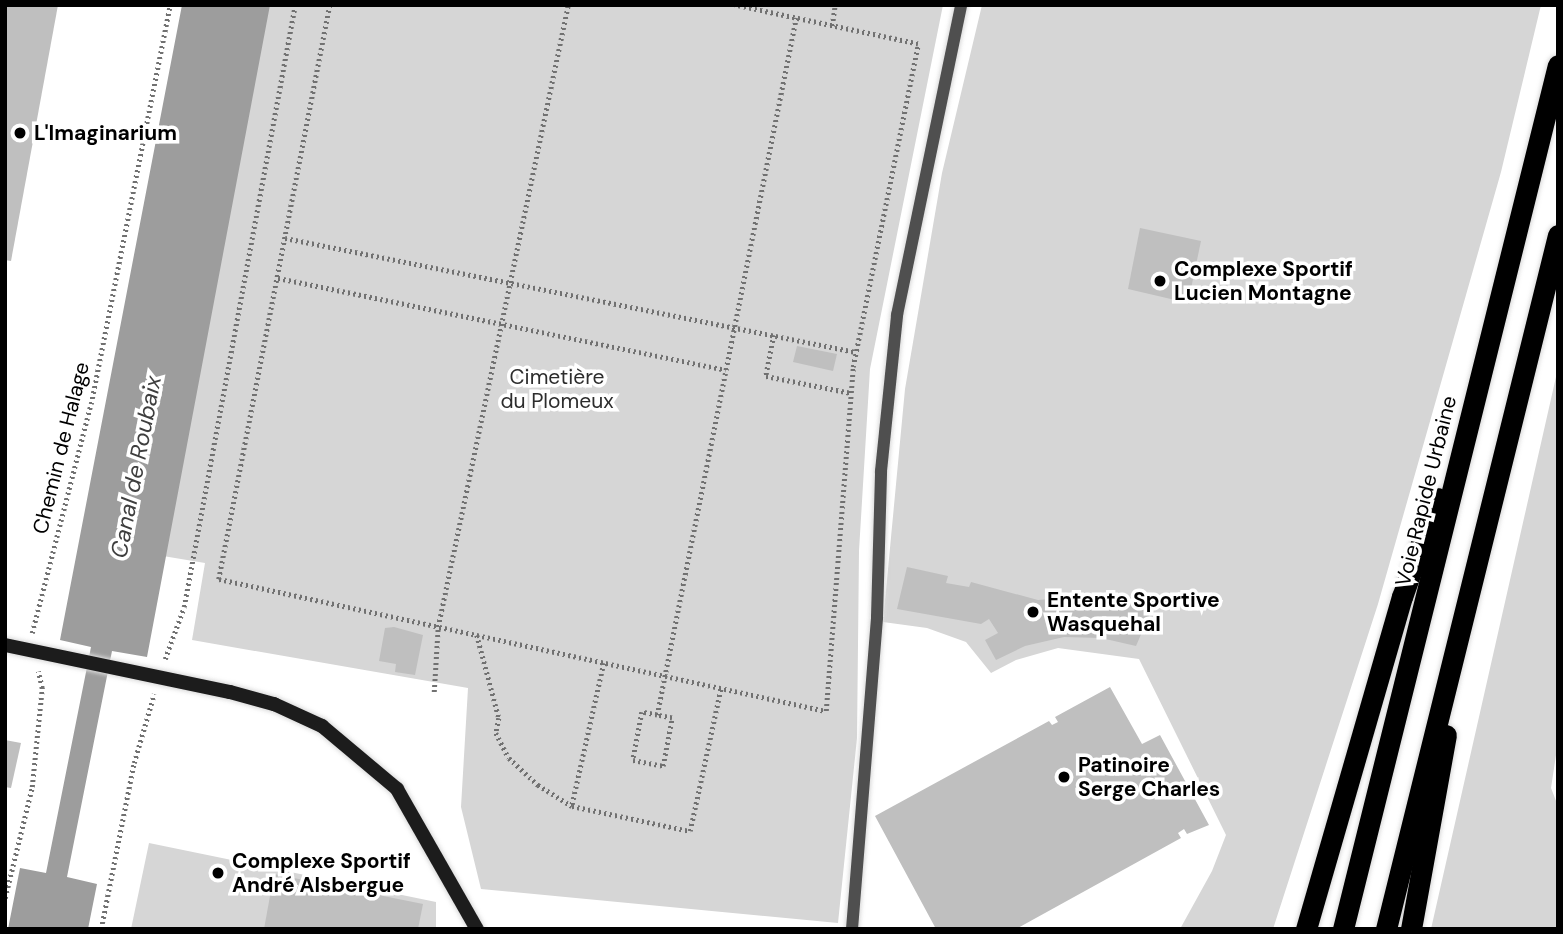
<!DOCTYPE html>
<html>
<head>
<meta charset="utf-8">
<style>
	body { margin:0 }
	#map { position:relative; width:1563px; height:934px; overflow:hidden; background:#fff; font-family:"DM Sans",sans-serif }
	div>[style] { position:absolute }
	.green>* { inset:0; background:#d6d6d6 }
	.water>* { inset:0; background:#9d9d9d }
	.building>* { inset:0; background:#bfbfbf }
	.path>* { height:4.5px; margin-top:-2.25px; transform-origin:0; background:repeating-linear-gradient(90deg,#717171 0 2px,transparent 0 5.5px) }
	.roads { filter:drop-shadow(0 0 2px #dbdbdb) drop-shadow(0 0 2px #dbdbdb) }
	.lane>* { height:12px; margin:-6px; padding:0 6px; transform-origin:6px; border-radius:6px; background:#4f4f4f }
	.secondary>* { height:14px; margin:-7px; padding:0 7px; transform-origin:7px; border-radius:7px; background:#1c1c1c }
	.highway>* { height:21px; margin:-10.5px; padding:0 10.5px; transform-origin:10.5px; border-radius:10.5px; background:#000 }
	.dots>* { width:19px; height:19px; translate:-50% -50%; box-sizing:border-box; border:4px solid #fff; border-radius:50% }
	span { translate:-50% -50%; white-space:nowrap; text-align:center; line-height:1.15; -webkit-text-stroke:7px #fff; paint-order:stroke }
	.poi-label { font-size:21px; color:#000; font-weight:700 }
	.left { translate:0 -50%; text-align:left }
	.park-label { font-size:21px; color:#2d2d2d }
	.street-label { font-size:21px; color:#000 }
	.water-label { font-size:23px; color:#3e3e3e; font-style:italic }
	.frame { position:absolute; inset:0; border:7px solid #000; pointer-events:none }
</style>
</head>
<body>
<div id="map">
	<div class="green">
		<div style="clip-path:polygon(252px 5px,943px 5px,870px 369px,859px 551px,857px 738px,838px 923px,481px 889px,461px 807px,468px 688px,192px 640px,205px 563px,145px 553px)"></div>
		<div style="clip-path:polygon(982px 5px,1541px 5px,1501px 172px,1378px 604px,1273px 929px,1180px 929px,1212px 871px,1226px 835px,1139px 659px,1058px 648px,1016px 660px,991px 673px,966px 642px,927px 628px,883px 622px,905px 389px,942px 173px)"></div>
		<div style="clip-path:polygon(1558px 368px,1558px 742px,1551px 788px,1558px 806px,1558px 929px,1431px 929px)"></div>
		<div style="clip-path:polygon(149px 843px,436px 902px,436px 929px,131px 929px)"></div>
	</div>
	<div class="water">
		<div style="clip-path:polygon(182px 5px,270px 5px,147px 657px,112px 651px,67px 877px,97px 884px,88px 929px,8px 929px,20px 868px,46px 873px,91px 647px,60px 640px)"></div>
	</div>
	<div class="building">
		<div style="clip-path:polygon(5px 5px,58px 5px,11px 261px,5px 260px)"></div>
		<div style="clip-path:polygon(1140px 228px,1201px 241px,1188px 303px,1128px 289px)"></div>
		<div style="clip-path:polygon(797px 346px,837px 354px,833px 371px,793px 362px)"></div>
		<div style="clip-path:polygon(907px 567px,948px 576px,946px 583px,969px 587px,971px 582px,1038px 600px,1096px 595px,1152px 609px,1136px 646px,1101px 638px,1064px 637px,1025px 646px,996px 660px,985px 640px,998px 633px,989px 619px,981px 624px,897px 609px)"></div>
		<div style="clip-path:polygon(394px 627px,423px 635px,415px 675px,395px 672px,396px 664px,379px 661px,385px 628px)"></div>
		<div style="clip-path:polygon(1110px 687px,1142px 744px,1160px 735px,1209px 825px,1187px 834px,1184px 829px,1178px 833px,1181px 838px,1016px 929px,936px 929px,875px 816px,1049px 721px,1052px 725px,1058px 722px,1055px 717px)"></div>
		<div style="clip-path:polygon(5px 740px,21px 743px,11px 788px,5px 787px)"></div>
		<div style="clip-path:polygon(274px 874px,423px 904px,418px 929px,264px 929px)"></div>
	</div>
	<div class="path">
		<div style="left:330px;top:5px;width:585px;rotate:100.94deg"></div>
		<div style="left:219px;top:579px;width:621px;rotate:12.27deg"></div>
		<div style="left:826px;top:711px;width:345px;rotate:-85.5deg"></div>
		<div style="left:853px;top:367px;width:329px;rotate:-78.6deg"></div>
		<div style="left:918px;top:44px;width:187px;rotate:-168deg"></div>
		<div style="left:832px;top:26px;width:21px;rotate:-82deg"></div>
		<div style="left:285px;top:238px;width:582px;rotate:11.29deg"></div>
		<div style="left:278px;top:278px;width:457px;rotate:11.6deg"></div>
		<div style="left:774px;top:335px;width:42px;rotate:101deg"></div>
		<div style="left:766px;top:376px;width:87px;rotate:11.3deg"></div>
		<div style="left:32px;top:633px;width:236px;rotate:-75.6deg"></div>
		<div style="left:91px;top:404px;width:407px;rotate:-78.8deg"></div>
		<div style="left:477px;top:635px;width:86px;rotate:75.2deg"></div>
		<div style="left:499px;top:718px;width:15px;rotate:101deg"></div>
		<div style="left:496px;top:733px;width:28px;rotate:63deg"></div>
		<div style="left:509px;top:758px;width:40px;rotate:43deg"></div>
		<div style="left:538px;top:785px;width:40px;rotate:32deg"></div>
		<div style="left:165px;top:659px;width:55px;rotate:-69.9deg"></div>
		<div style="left:184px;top:607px;width:612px;rotate:-79.55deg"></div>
		<div style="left:604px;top:663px;width:147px;rotate:102.6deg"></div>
		<div style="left:572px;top:806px;width:121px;rotate:12deg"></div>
		<div style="left:690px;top:831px;width:146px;rotate:-77.8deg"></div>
		<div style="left:434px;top:692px;width:65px;rotate:-86.5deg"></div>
		<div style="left:438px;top:627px;width:635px;rotate:-78.19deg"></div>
		<div style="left:657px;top:715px;width:15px;rotate:-169deg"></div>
		<div style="left:642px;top:712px;width:49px;rotate:100.6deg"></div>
		<div style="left:633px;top:760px;width:31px;rotate:11deg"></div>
		<div style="left:663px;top:766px;width:49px;rotate:-79.4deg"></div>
		<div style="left:672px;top:718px;width:15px;rotate:-169deg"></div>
		<div style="left:657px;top:715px;width:711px;rotate:-78.72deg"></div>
		<div style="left:5px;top:898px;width:114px;rotate:-76.3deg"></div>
		<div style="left:32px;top:787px;width:100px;rotate:-84.2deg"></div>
		<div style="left:42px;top:688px;width:17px;rotate:-103deg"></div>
		<div style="left:101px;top:929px;width:169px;rotate:-78.8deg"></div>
		<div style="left:134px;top:763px;width:72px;rotate:-73.8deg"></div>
	</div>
	<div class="roads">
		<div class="lane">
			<div style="left:852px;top:929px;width:313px;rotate:-85.4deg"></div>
			<div style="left:877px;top:617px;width:146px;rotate:-88.4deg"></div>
			<div style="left:881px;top:471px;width:157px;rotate:-84.1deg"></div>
			<div style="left:897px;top:315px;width:317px;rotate:-78.3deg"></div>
		</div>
		<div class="secondary">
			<div style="left:5px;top:645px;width:230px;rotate:11.8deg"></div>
			<div style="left:230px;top:692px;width:46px;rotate:15.3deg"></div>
			<div style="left:274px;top:704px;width:53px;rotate:24.6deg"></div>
			<div style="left:322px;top:726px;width:98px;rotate:40deg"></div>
			<div style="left:397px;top:789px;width:161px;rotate:60.3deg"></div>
		</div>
		<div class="highway">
			<div style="left:1306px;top:929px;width:346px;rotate:-73.9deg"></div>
			<div style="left:1402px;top:597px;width:105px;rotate:-70.5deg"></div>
			<div style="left:1343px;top:929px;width:890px;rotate:-76.03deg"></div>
			<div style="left:1386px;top:929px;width:715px;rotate:-76.08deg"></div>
			<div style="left:1411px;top:929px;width:197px;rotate:-79.8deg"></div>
		</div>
	</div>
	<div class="dots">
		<div style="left:20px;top:133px;background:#000"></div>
		<div style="left:1160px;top:281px;background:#000"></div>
		<div style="left:1033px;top:612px;background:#000"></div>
		<div style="left:1064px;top:777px;background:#000"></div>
		<div style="left:218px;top:873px;background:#000"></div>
	</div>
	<div class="poi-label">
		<span class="left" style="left:34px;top:133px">L'Imaginarium</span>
		<span class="left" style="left:1174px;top:281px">Complexe Sportif<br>Lucien Montagne</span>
		<span class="left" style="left:1047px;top:612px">Entente Sportive<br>Wasquehal</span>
		<span class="left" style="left:1078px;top:777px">Patinoire<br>Serge Charles</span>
		<span class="left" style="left:232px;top:873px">Complexe Sportif<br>André Alsbergue</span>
	</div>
	<div class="park-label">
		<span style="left:557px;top:389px">Cimetière<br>du Plomeux</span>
	</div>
	<div class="street-label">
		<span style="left:61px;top:448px;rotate:-76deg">Chemin de Halage</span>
		<span style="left:1426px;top:491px;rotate:-76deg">Voie Rapide Urbaine</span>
	</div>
	<div class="water-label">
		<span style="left:136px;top:467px;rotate:-79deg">Canal de Roubaix</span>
	</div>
	<div class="frame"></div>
</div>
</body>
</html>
